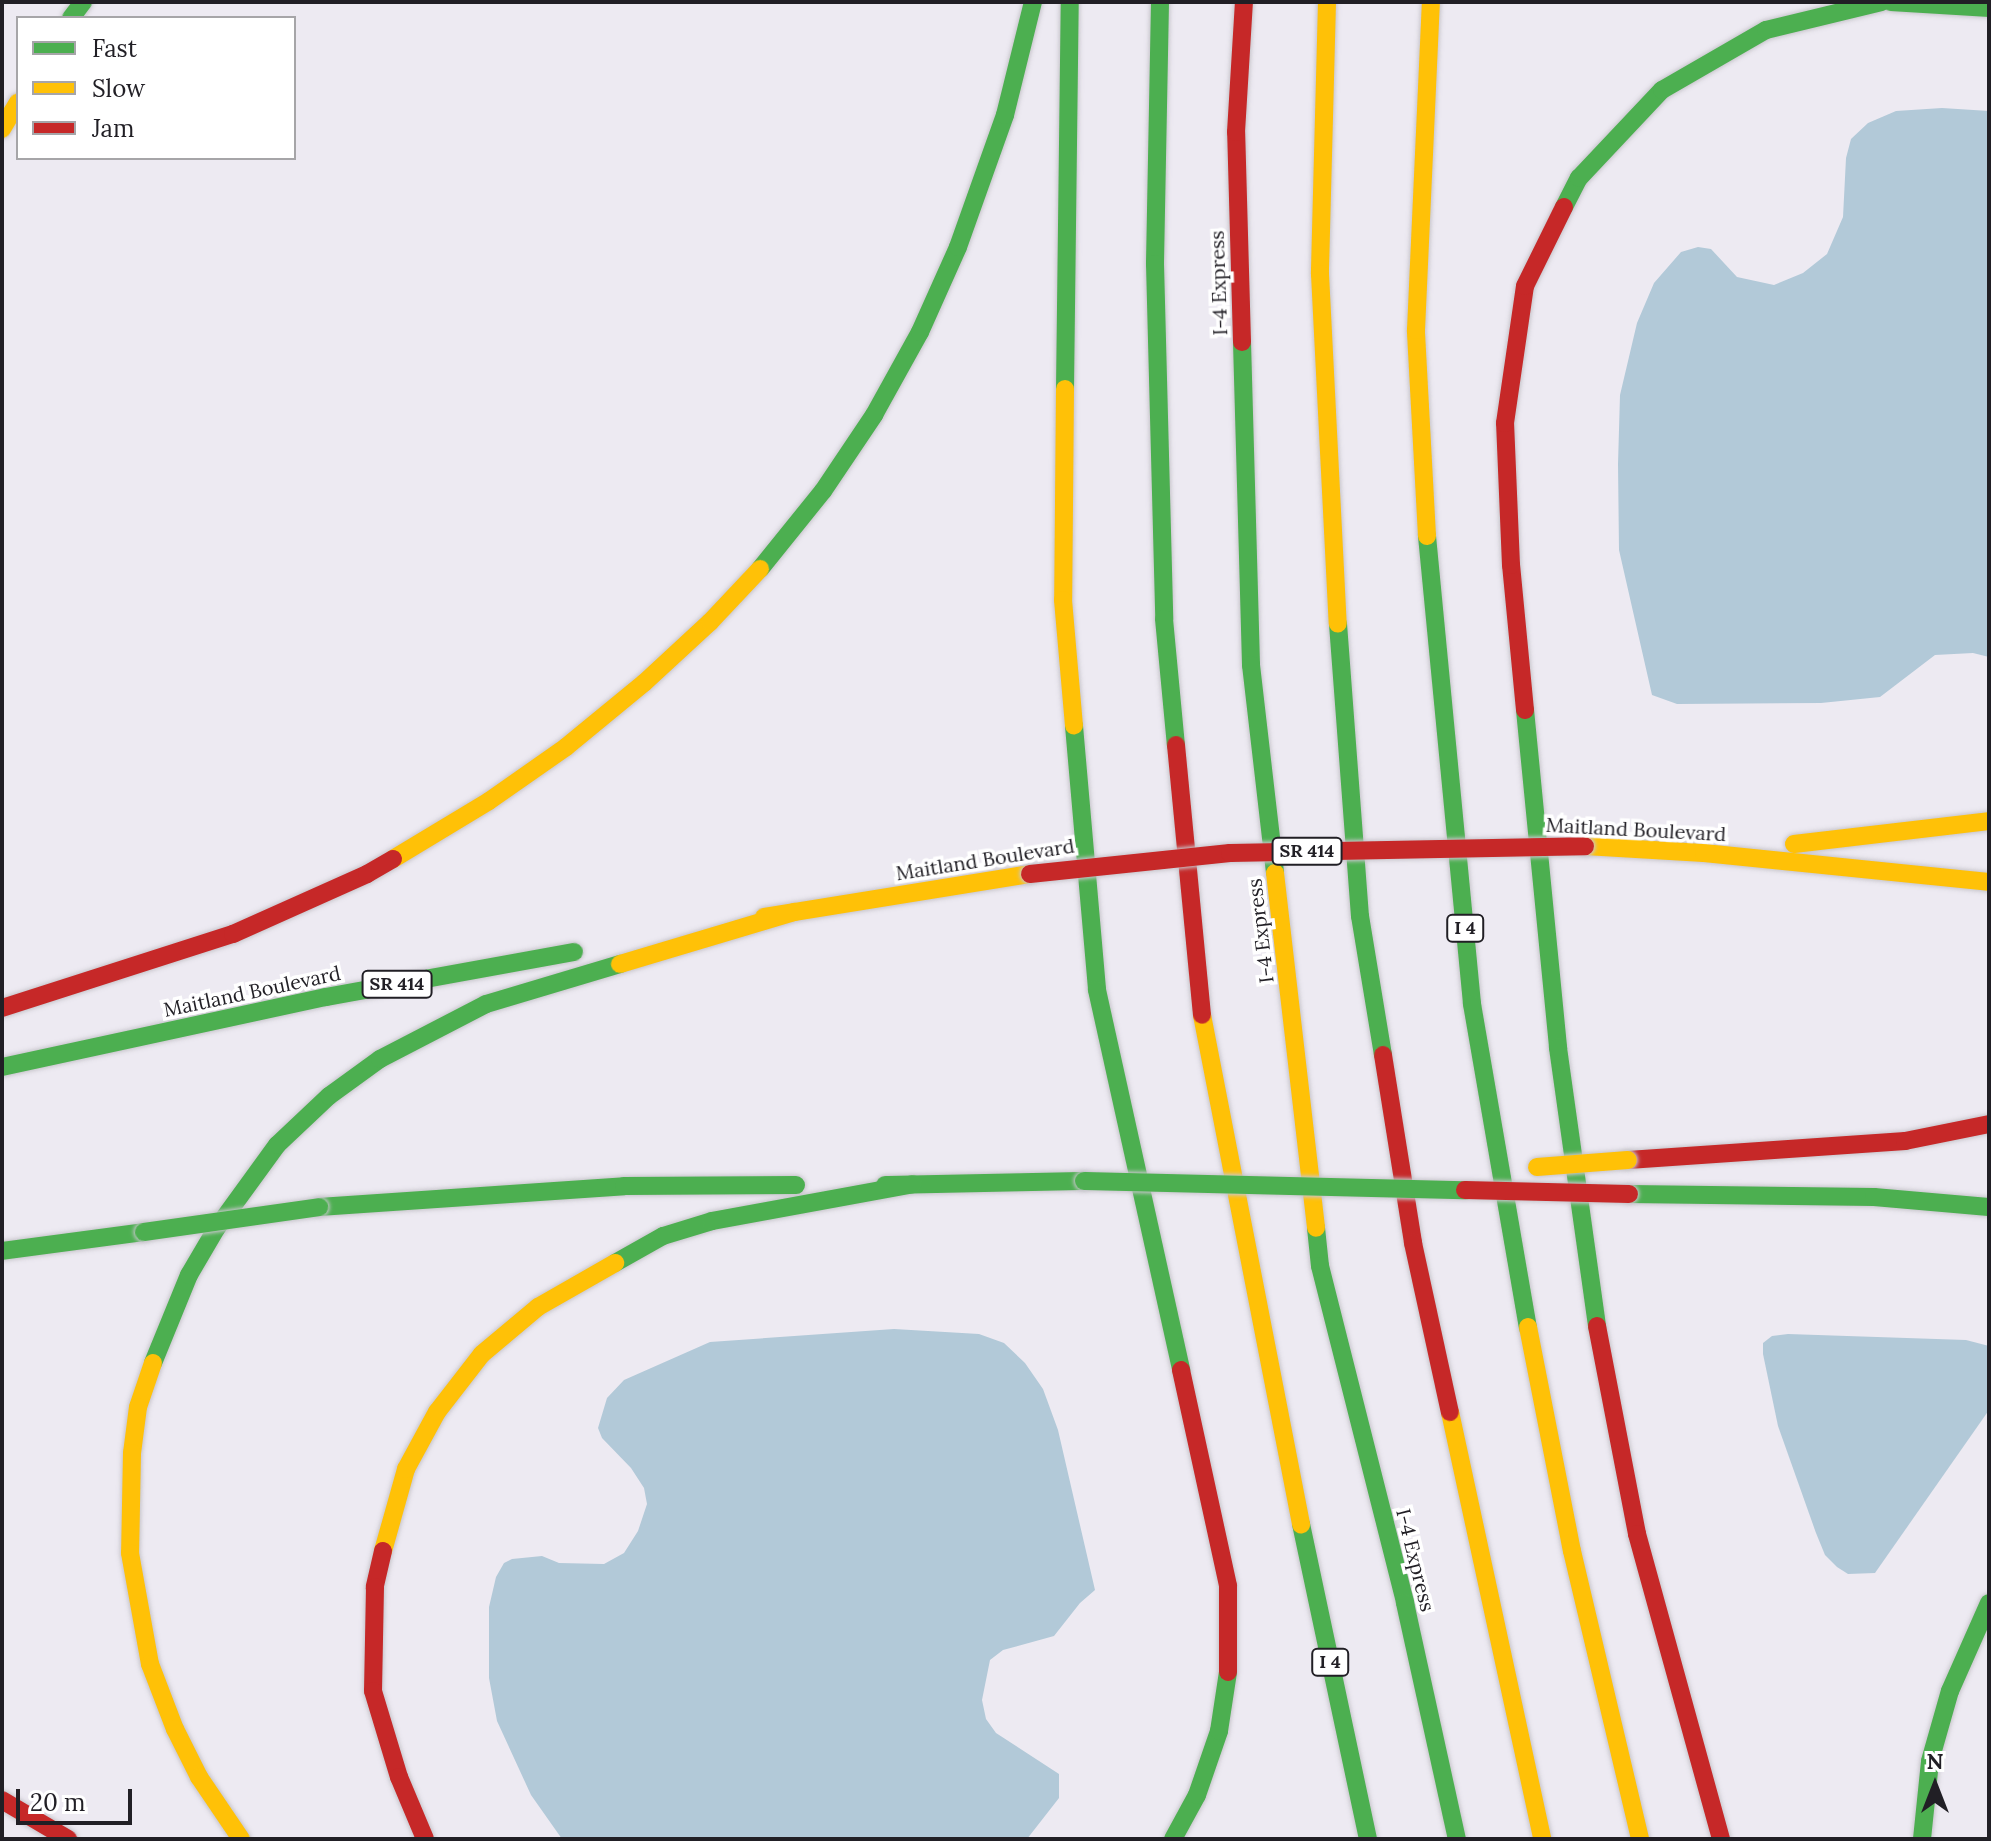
<!DOCTYPE html>
<html>
<head>
<meta charset="utf-8">
<style>
	body { margin:0 }
	#map { position:relative; width:1991px; height:1841px; overflow:hidden; background:#edeaf2; font-family:Lora,serif }
	div>[style] { position:absolute }
	.water>* { inset:0; background:#b2c9d8 }
	.roads { filter:drop-shadow(0 0 2px #c8c6cc) drop-shadow(0 0 2px #c8c6cc) }
	.fast>* { height:18px; margin:-9px; padding:0 9px; transform-origin:9px; border-radius:9px; background:#4caf50 }
	.slow>* { height:18px; margin:-9px; padding:0 9px; transform-origin:9px; border-radius:9px; background:#ffc107 }
	.jam>* { height:18px; margin:-9px; padding:0 9px; transform-origin:9px; border-radius:9px; background:#c62828 }
	.bridges { filter:drop-shadow(0 0 2px #c8c6cc) drop-shadow(0 0 2px #c8c6cc) }
	.fast-bridge>* { height:18px; margin:-9px; padding:0 9px; transform-origin:9px; border-radius:9px; background:#4caf50 }
	.slow-bridge>* { height:18px; margin:-9px; padding:0 9px; transform-origin:9px; border-radius:9px; background:#ffc107 }
	.jam-bridge>* { height:18px; margin:-9px; padding:0 9px; transform-origin:9px; border-radius:9px; background:#c62828 }
	span { translate:-50% -50%; white-space:nowrap; text-align:center; line-height:1.15; -webkit-text-stroke:7px #fff; paint-order:stroke }
	.shield-label span { padding:2px 6px; background:#fff; border:2px solid; border-radius:6px; -webkit-text-stroke-width:0 }
	.shield-label { font-size:18px; color:#211f25; font-weight:700 }
	.street-label { font-size:20px; color:#211f25 }
	.frame { position:absolute; inset:0; border:4px solid #211f25; pointer-events:none }
	.legend { position:absolute; left:16px; top:16px; width:280px; height:144px; box-sizing:border-box; background:#fff; border:2px solid #a6a5a8; margin:0; padding:10px 14px; list-style:none; font-size:24px; color:#211f25 }
	.legend li { display:flex; align-items:center; gap:16px; height:40px }
	.legend b { width:40px; border:2px solid #a6a5a8 }
	.north { position:absolute; left:1895px; top:1745px; width:80px; height:80px; -webkit-text-stroke:6px #fff; paint-order:stroke; rotate:0deg; font-size:22px; font-weight:700; line-height:32px; text-align:center; color:#211f25 }
	.north::after { content:''; display:block; margin:auto; width:28px; height:36px; background:#211f25; clip-path:polygon(50% 0,100% 100%,50% 72%,0 100%) }
	.scale { position:absolute; left:16px; top:1789px; width:116px; height:36px; box-sizing:border-box; border:4px solid #211f25; border-top:0; padding-left:10px; font-size:24px; line-height:28px; white-space:nowrap; color:#211f25; -webkit-text-stroke:6px #fff; paint-order:stroke }
</style>
</head>
<body>
<div id="map">
	<div class="water">
		<div style="clip-path:polygon(1942px 108px,1989px 111px,1989px 657px,1973px 653px,1935px 655px,1880px 697px,1821px 703px,1677px 704px,1652px 695px,1619px 550px,1618px 464px,1620px 395px,1637px 323px,1654px 283px,1681px 252px,1698px 247px,1711px 249px,1737px 277px,1774px 285px,1803px 273px,1827px 254px,1843px 217px,1846px 158px,1851px 139px,1868px 123px,1896px 111px)"></div>
		<div style="clip-path:polygon(894px 1329px,979px 1334px,1004px 1343px,1025px 1363px,1043px 1389px,1058px 1430px,1095px 1590px,1080px 1603px,1054px 1636px,1003px 1650px,990px 1660px,982px 1700px,986px 1719px,996px 1733px,1059px 1774px,1059px 1798px,1027px 1839px,562px 1839px,531px 1795px,497px 1721px,489px 1678px,489px 1607px,496px 1577px,504px 1563px,512px 1559px,542px 1556px,559px 1563px,604px 1564px,624px 1553px,638px 1531px,647px 1504px,644px 1488px,631px 1468px,602px 1438px,598px 1428px,607px 1398px,624px 1380px,710px 1342px)"></div>
		<div style="clip-path:polygon(1788px 1334px,1966px 1340px,1989px 1346px,1989px 1410px,1875px 1573px,1848px 1574px,1837px 1567px,1825px 1555px,1816px 1533px,1778px 1426px,1763px 1354px,1763px 1343px,1772px 1336px)"></div>
	</div>
	<div class="roads">
		<div class="fast">
			<div style="left:1160px;top:2px;width:262px;rotate:91.1deg"></div>
			<div style="left:1155px;top:264px;width:355px;rotate:88.5deg"></div>
			<div style="left:1164px;top:619px;width:127px;rotate:84.6deg"></div>
			<div style="left:1891px;top:2px;width:98px;rotate:3.5deg"></div>
			<div style="left:71px;top:18px;width:20px;rotate:-53deg"></div>
			<div style="left:1564px;top:207px;width:33px;rotate:-63deg"></div>
			<div style="left:1579px;top:178px;width:121px;rotate:-46.7deg"></div>
			<div style="left:1662px;top:90px;width:120px;rotate:-30deg"></div>
			<div style="left:1766px;top:30px;width:119px;rotate:-13.6deg"></div>
			<div style="left:1242px;top:342px;width:323px;rotate:88.4deg"></div>
			<div style="left:1251px;top:665px;width:209px;rotate:83.4deg"></div>
			<div style="left:1065px;top:389px;width:387px;rotate:-89.3deg"></div>
			<div style="left:1427px;top:536px;width:470px;rotate:84.5deg"></div>
			<div style="left:1472px;top:1004px;width:328px;rotate:80.2deg"></div>
			<div style="left:760px;top:569px;width:100px;rotate:-51.1deg"></div>
			<div style="left:823px;top:491px;width:92px;rotate:-56.1deg"></div>
			<div style="left:874px;top:415px;width:95px;rotate:-61deg"></div>
			<div style="left:920px;top:332px;width:93px;rotate:-65.9deg"></div>
			<div style="left:958px;top:247px;width:140px;rotate:-70.4deg"></div>
			<div style="left:1005px;top:115px;width:116px;rotate:-76.1deg"></div>
			<div style="left:1338px;top:624px;width:293px;rotate:85.7deg"></div>
			<div style="left:1360px;top:916px;width:141px;rotate:80.6deg"></div>
			<div style="left:1525px;top:710px;width:340px;rotate:84.4deg"></div>
			<div style="left:1558px;top:1048px;width:281px;rotate:82deg"></div>
			<div style="left:1074px;top:726px;width:265px;rotate:85deg"></div>
			<div style="left:1097px;top:990px;width:389px;rotate:77.5deg"></div>
			<div style="left:2px;top:1067px;width:331px;rotate:-12.2deg"></div>
			<div style="left:326px;top:997px;width:252px;rotate:-10.3deg"></div>
			<div style="left:885px;top:1185px;width:199px;rotate:-1.2deg"></div>
			<div style="left:1629px;top:1194px;width:245px;rotate:0.7deg"></div>
			<div style="left:1874px;top:1197px;width:115px;rotate:5deg"></div>
			<div style="left:319px;top:1207px;width:306px;rotate:-3.9deg"></div>
			<div style="left:624px;top:1186px;width:172px;rotate:-0.3deg"></div>
			<div style="left:1316px;top:1228px;width:38px;rotate:84deg"></div>
			<div style="left:1320px;top:1266px;width:348px;rotate:75.8deg"></div>
			<div style="left:1405px;top:1603px;width:242px;rotate:77.6deg"></div>
			<div style="left:2px;top:1251px;width:143px;rotate:-7.6deg"></div>
			<div style="left:615px;top:1263px;width:55px;rotate:-29.4deg"></div>
			<div style="left:663px;top:1236px;width:51px;rotate:-17deg"></div>
			<div style="left:712px;top:1221px;width:204px;rotate:-10.4deg"></div>
			<div style="left:153px;top:1363px;width:95px;rotate:-67.8deg"></div>
			<div style="left:189px;top:1275px;width:53px;rotate:-59.6deg"></div>
			<div style="left:216px;top:1229px;width:104px;rotate:-54deg"></div>
			<div style="left:277px;top:1145px;width:71px;rotate:-43.3deg"></div>
			<div style="left:329px;top:1096px;width:63px;rotate:-36deg"></div>
			<div style="left:380px;top:1059px;width:119px;rotate:-27.4deg"></div>
			<div style="left:486px;top:1004px;width:140px;rotate:-16.6deg"></div>
			<div style="left:1301px;top:1524px;width:322px;rotate:78deg"></div>
			<div style="left:1173px;top:1839px;width:50px;rotate:-61.4deg"></div>
			<div style="left:1197px;top:1795px;width:68px;rotate:-71deg"></div>
			<div style="left:1219px;top:1731px;width:60px;rotate:-81.3deg"></div>
			<div style="left:1922px;top:1839px;width:78px;rotate:-84.1deg"></div>
			<div style="left:1930px;top:1761px;width:73px;rotate:-74.1deg"></div>
			<div style="left:1950px;top:1691px;width:96px;rotate:-66.1deg"></div>
		</div>
		<div class="slow">
			<div style="left:1327px;top:2px;width:272px;rotate:91.5deg"></div>
			<div style="left:1320px;top:274px;width:350px;rotate:87.1deg"></div>
			<div style="left:2px;top:129px;width:31px;rotate:-59deg"></div>
			<div style="left:1065px;top:389px;width:211px;rotate:90.5deg"></div>
			<div style="left:1063px;top:600px;width:126px;rotate:85deg"></div>
			<div style="left:1427px;top:536px;width:206px;rotate:-93.1deg"></div>
			<div style="left:1416px;top:330px;width:328px;rotate:-87.4deg"></div>
			<div style="left:1794px;top:844px;width:196px;rotate:-6.7deg"></div>
			<div style="left:1585px;top:846px;width:119px;rotate:3.4deg"></div>
			<div style="left:1704px;top:853px;width:286px;rotate:5.8deg"></div>
			<div style="left:393px;top:859px;width:112px;rotate:-31.1deg"></div>
			<div style="left:489px;top:801px;width:94px;rotate:-35deg"></div>
			<div style="left:566px;top:747px;width:101px;rotate:-39.4deg"></div>
			<div style="left:644px;top:683px;width:90px;rotate:-42.7deg"></div>
			<div style="left:710px;top:622px;width:73px;rotate:-46.7deg"></div>
			<div style="left:1275px;top:873px;width:357px;rotate:83.4deg"></div>
			<div style="left:764px;top:917px;width:269px;rotate:-9.2deg"></div>
			<div style="left:620px;top:964px;width:182px;rotate:-16.6deg"></div>
			<div style="left:1202px;top:1015px;width:519px;rotate:78.99deg"></div>
			<div style="left:1528px;top:1327px;width:228px;rotate:78.9deg"></div>
			<div style="left:1572px;top:1551px;width:296px;rotate:76.7deg"></div>
			<div style="left:153px;top:1363px;width:46px;rotate:108.8deg"></div>
			<div style="left:138px;top:1407px;width:46px;rotate:97.4deg"></div>
			<div style="left:132px;top:1453px;width:100px;rotate:91.1deg"></div>
			<div style="left:130px;top:1553px;width:113px;rotate:79.8deg"></div>
			<div style="left:150px;top:1664px;width:70px;rotate:69deg"></div>
			<div style="left:175px;top:1729px;width:54px;rotate:63.4deg"></div>
			<div style="left:199px;top:1777px;width:75px;rotate:55.9deg"></div>
			<div style="left:1450px;top:1412px;width:437px;rotate:77.8deg"></div>
			<div style="left:383px;top:1551px;width:85px;rotate:-74.3deg"></div>
			<div style="left:406px;top:1469px;width:65px;rotate:-61.5deg"></div>
			<div style="left:437px;top:1412px;width:73px;rotate:-52.2deg"></div>
			<div style="left:482px;top:1354px;width:73px;rotate:-40deg"></div>
			<div style="left:538px;top:1307px;width:89px;rotate:-29.7deg"></div>
		</div>
		<div class="jam">
			<div style="left:1242px;top:342px;width:210px;rotate:-91.6deg"></div>
			<div style="left:1236px;top:132px;width:130px;rotate:-86.5deg"></div>
			<div style="left:1525px;top:710px;width:146px;rotate:-95.5deg"></div>
			<div style="left:1511px;top:565px;width:142px;rotate:-92.4deg"></div>
			<div style="left:1505px;top:423px;width:138px;rotate:-81.7deg"></div>
			<div style="left:1525px;top:286px;width:88px;rotate:-63.7deg"></div>
			<div style="left:1176px;top:745px;width:271px;rotate:84.5deg"></div>
			<div style="left:2px;top:1008px;width:243px;rotate:-17.8deg"></div>
			<div style="left:233px;top:934px;width:147px;rotate:-24.1deg"></div>
			<div style="left:367px;top:874px;width:30px;rotate:-30deg"></div>
			<div style="left:1383px;top:1055px;width:190px;rotate:80.9deg"></div>
			<div style="left:1413px;top:1243px;width:173px;rotate:77.7deg"></div>
			<div style="left:1628px;top:1160px;width:278px;rotate:-3.9deg"></div>
			<div style="left:1905px;top:1141px;width:86px;rotate:-11.4deg"></div>
			<div style="left:1597px;top:1326px;width:212px;rotate:79.1deg"></div>
			<div style="left:1637px;top:1534px;width:316px;rotate:74.6deg"></div>
			<div style="left:1181px;top:1370px;width:221px;rotate:77.7deg"></div>
			<div style="left:1228px;top:1586px;width:86px;rotate:90deg"></div>
			<div style="left:383px;top:1551px;width:37px;rotate:103deg"></div>
			<div style="left:375px;top:1587px;width:104px;rotate:91.1deg"></div>
			<div style="left:373px;top:1691px;width:90px;rotate:73.2deg"></div>
			<div style="left:399px;top:1777px;width:67px;rotate:67.2deg"></div>
			<div style="left:2px;top:1800px;width:77px;rotate:30.6deg"></div>
		</div>
	</div>
	<div class="bridges">
		<div class="fast-bridge">
			<div style="left:1084px;top:1181px;width:381px;rotate:1.4deg"></div>
			<div style="left:144px;top:1232px;width:177px;rotate:-8.1deg"></div>
		</div>
		<div class="slow-bridge">
			<div style="left:1537px;top:1167px;width:91px;rotate:-4.4deg"></div>
		</div>
		<div class="jam-bridge">
			<div style="left:1030px;top:874px;width:201px;rotate:-6deg"></div>
			<div style="left:1230px;top:853px;width:355px;rotate:-1.1deg"></div>
			<div style="left:1465px;top:1190px;width:164px;rotate:1.4deg"></div>
		</div>
	</div>
	<div class="shield-label">
		<span style="left:1307px;top:851px">SR 414</span>
		<span style="left:1465px;top:928px">I 4</span>
		<span style="left:397px;top:984px">SR 414</span>
		<span style="left:1330px;top:1662px">I 4</span>
	</div>
	<div class="street-label">
		<span style="left:1218px;top:283px;rotate:-92deg">I-4 Express</span>
		<span style="left:1636px;top:829px;rotate:3deg">Maitland Boulevard</span>
		<span style="left:985px;top:859px;rotate:-9deg">Maitland Boulevard</span>
		<span style="left:1260px;top:931px;rotate:-97deg">I-4 Express</span>
		<span style="left:252px;top:991px;rotate:-12deg">Maitland Boulevard</span>
		<span style="left:1416px;top:1560px;rotate:76deg">I-4 Express</span>
	</div>
	<div class="frame"></div>
	<ul class="legend">
	<li><b style="height:10px;background:#4caf50"></b>Fast</li>
	<li><b style="height:10px;background:#ffc107"></b>Slow</li>
	<li><b style="height:10px;background:#c62828"></b>Jam</li>
	</ul>
	<div class="north">N</div>
	<div class="scale">20 m</div>
</div>
</body>
</html>
